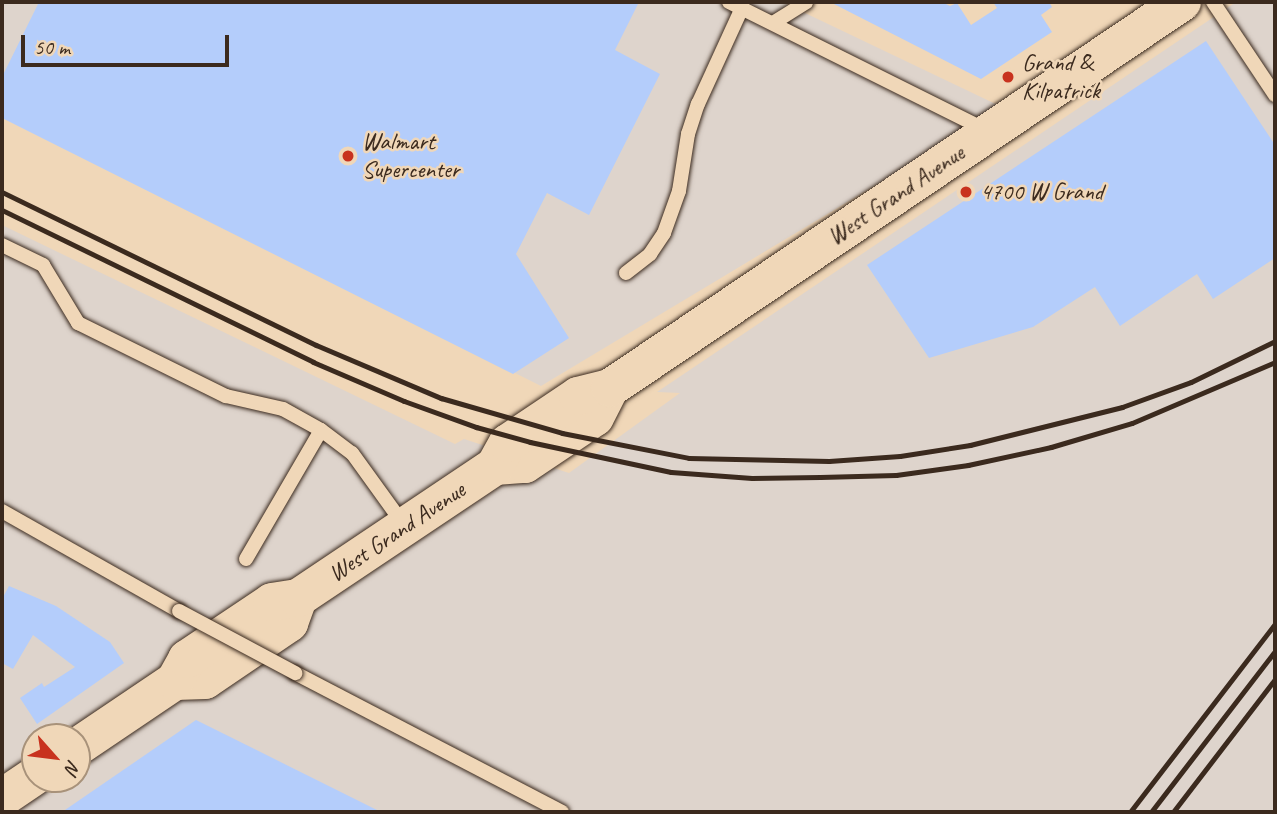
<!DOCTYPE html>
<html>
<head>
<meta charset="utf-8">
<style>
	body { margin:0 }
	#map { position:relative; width:1277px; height:814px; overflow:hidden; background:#f0d7b8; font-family:Caveat,sans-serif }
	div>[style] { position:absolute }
	.built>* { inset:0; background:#ded4cc }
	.building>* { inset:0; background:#b4cdfb }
	.roads { filter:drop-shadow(0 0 2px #3b2a1e) drop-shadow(0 0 2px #3b2a1e) }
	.service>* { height:14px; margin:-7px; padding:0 7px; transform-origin:7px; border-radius:7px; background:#f0d7b8 }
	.secondary>* { height:38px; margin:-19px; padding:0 19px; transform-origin:19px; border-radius:19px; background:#f0d7b8 }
	.rail>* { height:5px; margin:-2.5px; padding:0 2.5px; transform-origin:2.5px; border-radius:2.5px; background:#3b2a1e }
	.bridges { filter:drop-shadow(0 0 2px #3b2a1e) drop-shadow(0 0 2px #3b2a1e) }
	.service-bridge>* { height:14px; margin:-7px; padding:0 7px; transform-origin:7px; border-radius:7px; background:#f0d7b8 }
	.dots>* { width:19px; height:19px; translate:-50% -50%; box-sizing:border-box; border:4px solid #f0d7b8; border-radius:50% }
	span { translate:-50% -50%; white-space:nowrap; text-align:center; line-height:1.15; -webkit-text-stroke:5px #f0d7b8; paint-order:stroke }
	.poi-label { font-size:24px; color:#3b2a1e }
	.left { translate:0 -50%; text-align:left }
	.street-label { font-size:24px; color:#3b2a1e }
	.frame { position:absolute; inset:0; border:4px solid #3b2a1e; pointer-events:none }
	.north { position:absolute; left:21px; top:723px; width:70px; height:70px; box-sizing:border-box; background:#f0d7b8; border:2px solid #a8927a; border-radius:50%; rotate:118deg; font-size:19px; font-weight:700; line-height:28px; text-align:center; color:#3b2a1e }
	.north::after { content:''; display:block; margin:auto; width:24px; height:32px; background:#c8321e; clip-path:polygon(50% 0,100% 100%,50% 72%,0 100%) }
	.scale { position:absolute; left:21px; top:35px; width:208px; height:32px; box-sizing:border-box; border:4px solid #3b2a1e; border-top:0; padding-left:9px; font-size:21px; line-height:24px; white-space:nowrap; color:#3b2a1e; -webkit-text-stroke:5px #f0d7b8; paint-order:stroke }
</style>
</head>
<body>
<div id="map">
	<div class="built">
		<div style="clip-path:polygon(2px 2px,782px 2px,1004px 108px,541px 386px,2px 117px)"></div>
		<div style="clip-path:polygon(evenodd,1236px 2px,1275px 2px,1275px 812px,2px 812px,2px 225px,455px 444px,464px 439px,569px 473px,680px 393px,657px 392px,1236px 2px,35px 737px,77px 737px,77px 779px,35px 779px,35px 737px)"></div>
	</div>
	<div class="building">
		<div style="clip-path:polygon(39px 2px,639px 2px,615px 50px,660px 74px,589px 215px,547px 193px,516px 254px,569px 338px,513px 374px,2px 118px,2px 77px)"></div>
		<div style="clip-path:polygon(830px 2px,942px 2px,950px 6px,957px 3px,971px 25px,997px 8px,993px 2px,1049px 2px,1052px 7px,1041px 15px,1052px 32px,981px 79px)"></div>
		<div style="clip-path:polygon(1206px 41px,1275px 145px,1275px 258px,1213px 299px,1197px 274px,1120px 326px,1095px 287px,1033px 327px,929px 358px,867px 265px)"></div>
		<div style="clip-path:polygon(9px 586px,56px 606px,110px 642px,124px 663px,37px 724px,20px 698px,42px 683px,44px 687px,75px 667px,33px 635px,13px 669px,2px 663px,2px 599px)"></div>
		<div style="clip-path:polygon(196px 720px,381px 812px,65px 810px)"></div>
	</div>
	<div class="roads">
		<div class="service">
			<div style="left:729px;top:2px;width:287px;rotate:26.5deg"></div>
			<div style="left:1213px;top:2px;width:112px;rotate:56.3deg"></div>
			<div style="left:773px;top:23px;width:39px;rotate:-32deg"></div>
			<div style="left:2px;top:245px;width:46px;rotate:26deg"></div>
			<div style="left:43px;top:265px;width:68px;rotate:58.9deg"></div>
			<div style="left:78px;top:323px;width:165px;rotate:26.3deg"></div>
			<div style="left:226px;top:396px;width:58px;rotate:12.8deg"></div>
			<div style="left:283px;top:409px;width:43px;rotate:28.9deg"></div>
			<div style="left:626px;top:273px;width:31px;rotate:-38deg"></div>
			<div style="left:650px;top:254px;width:25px;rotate:-56deg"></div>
			<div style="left:664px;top:233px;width:45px;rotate:-70.3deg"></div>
			<div style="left:679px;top:191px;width:58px;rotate:-81deg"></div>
			<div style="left:688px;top:134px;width:32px;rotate:-72deg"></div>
			<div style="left:698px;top:104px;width:106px;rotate:-65.4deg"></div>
			<div style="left:2px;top:511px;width:203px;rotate:29.5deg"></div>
			<div style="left:246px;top:559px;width:149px;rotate:-59.8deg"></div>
			<div style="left:321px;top:430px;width:39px;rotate:37deg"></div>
			<div style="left:352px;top:453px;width:89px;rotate:54.2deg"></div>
			<div style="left:295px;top:673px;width:301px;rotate:27.5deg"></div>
		</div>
		<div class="secondary">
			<div style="left:495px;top:466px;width:30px;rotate:-4deg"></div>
			<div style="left:525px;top:464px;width:84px;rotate:-33.9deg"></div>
			<div style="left:595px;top:417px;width:33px;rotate:-63deg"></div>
			<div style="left:175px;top:681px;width:30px;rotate:-2deg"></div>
			<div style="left:205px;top:680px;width:102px;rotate:-34.2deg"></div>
			<div style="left:289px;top:623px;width:27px;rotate:-70deg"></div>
			<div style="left:77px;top:747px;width:118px;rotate:-34deg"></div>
			<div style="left:175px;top:681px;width:25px;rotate:-61deg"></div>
			<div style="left:187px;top:659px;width:102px;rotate:-33.8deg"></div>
			<div style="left:272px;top:602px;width:26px;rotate:-9deg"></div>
			<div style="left:298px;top:598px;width:237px;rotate:-33.8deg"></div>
			<div style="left:495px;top:466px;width:26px;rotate:-61deg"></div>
			<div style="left:508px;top:443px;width:84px;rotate:-33.9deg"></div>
			<div style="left:578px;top:396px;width:33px;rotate:-14deg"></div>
			<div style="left:610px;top:388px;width:690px;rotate:-34.01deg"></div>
			<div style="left:2px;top:798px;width:40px;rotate:-34deg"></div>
		</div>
	</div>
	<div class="rail">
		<div style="left:2px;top:192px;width:349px;rotate:26deg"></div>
		<div style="left:316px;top:345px;width:136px;rotate:23deg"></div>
		<div style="left:441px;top:398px;width:126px;rotate:16.1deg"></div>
		<div style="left:562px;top:433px;width:129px;rotate:11.1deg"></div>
		<div style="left:689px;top:458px;width:140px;rotate:1.2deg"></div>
		<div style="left:829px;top:461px;width:71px;rotate:-4deg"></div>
		<div style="left:900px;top:456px;width:71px;rotate:-8.9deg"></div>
		<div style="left:970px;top:445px;width:157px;rotate:-14deg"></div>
		<div style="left:1122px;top:407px;width:73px;rotate:-19.9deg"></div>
		<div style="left:1191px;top:382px;width:93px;rotate:-26deg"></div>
		<div style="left:2px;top:210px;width:346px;rotate:26deg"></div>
		<div style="left:313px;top:362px;width:99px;rotate:23.2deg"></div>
		<div style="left:404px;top:401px;width:77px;rotate:19.9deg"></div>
		<div style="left:476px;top:427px;width:56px;rotate:15.5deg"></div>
		<div style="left:530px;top:442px;width:144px;rotate:12deg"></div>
		<div style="left:671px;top:472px;width:81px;rotate:4.2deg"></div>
		<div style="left:752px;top:478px;width:68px;rotate:-0.8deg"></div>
		<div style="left:820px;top:477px;width:76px;rotate:-1.5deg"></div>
		<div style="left:896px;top:475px;width:73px;rotate:-7.9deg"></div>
		<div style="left:968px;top:465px;width:85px;rotate:-12.2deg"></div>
		<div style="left:1051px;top:447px;width:84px;rotate:-16.5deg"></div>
		<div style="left:1132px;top:423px;width:155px;rotate:-23.1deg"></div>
		<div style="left:1130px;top:812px;width:237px;rotate:-52.4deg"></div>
		<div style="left:1151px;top:812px;width:203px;rotate:-52.4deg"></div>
		<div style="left:1173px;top:812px;width:168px;rotate:-52.5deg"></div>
	</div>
	<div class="bridges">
		<div class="service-bridge">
			<div style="left:179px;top:611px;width:132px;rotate:28.1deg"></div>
		</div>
	</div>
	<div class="dots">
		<div style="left:1008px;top:77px;background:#c8321e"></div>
		<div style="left:348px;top:156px;background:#c8321e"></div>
		<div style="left:966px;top:192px;background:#c8321e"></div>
	</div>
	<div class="poi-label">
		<span class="left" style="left:1022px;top:77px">Grand &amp;<br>Kilpatrick</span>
		<span class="left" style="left:362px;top:156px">Walmart<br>Supercenter</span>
		<span class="left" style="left:980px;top:192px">4700 W Grand</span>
	</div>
	<div class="street-label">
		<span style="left:896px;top:195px;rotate:-34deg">West Grand Avenue</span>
		<span style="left:397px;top:532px;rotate:-34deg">West Grand Avenue</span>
	</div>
	<div class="frame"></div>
	<div class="north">N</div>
	<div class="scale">50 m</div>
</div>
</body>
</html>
